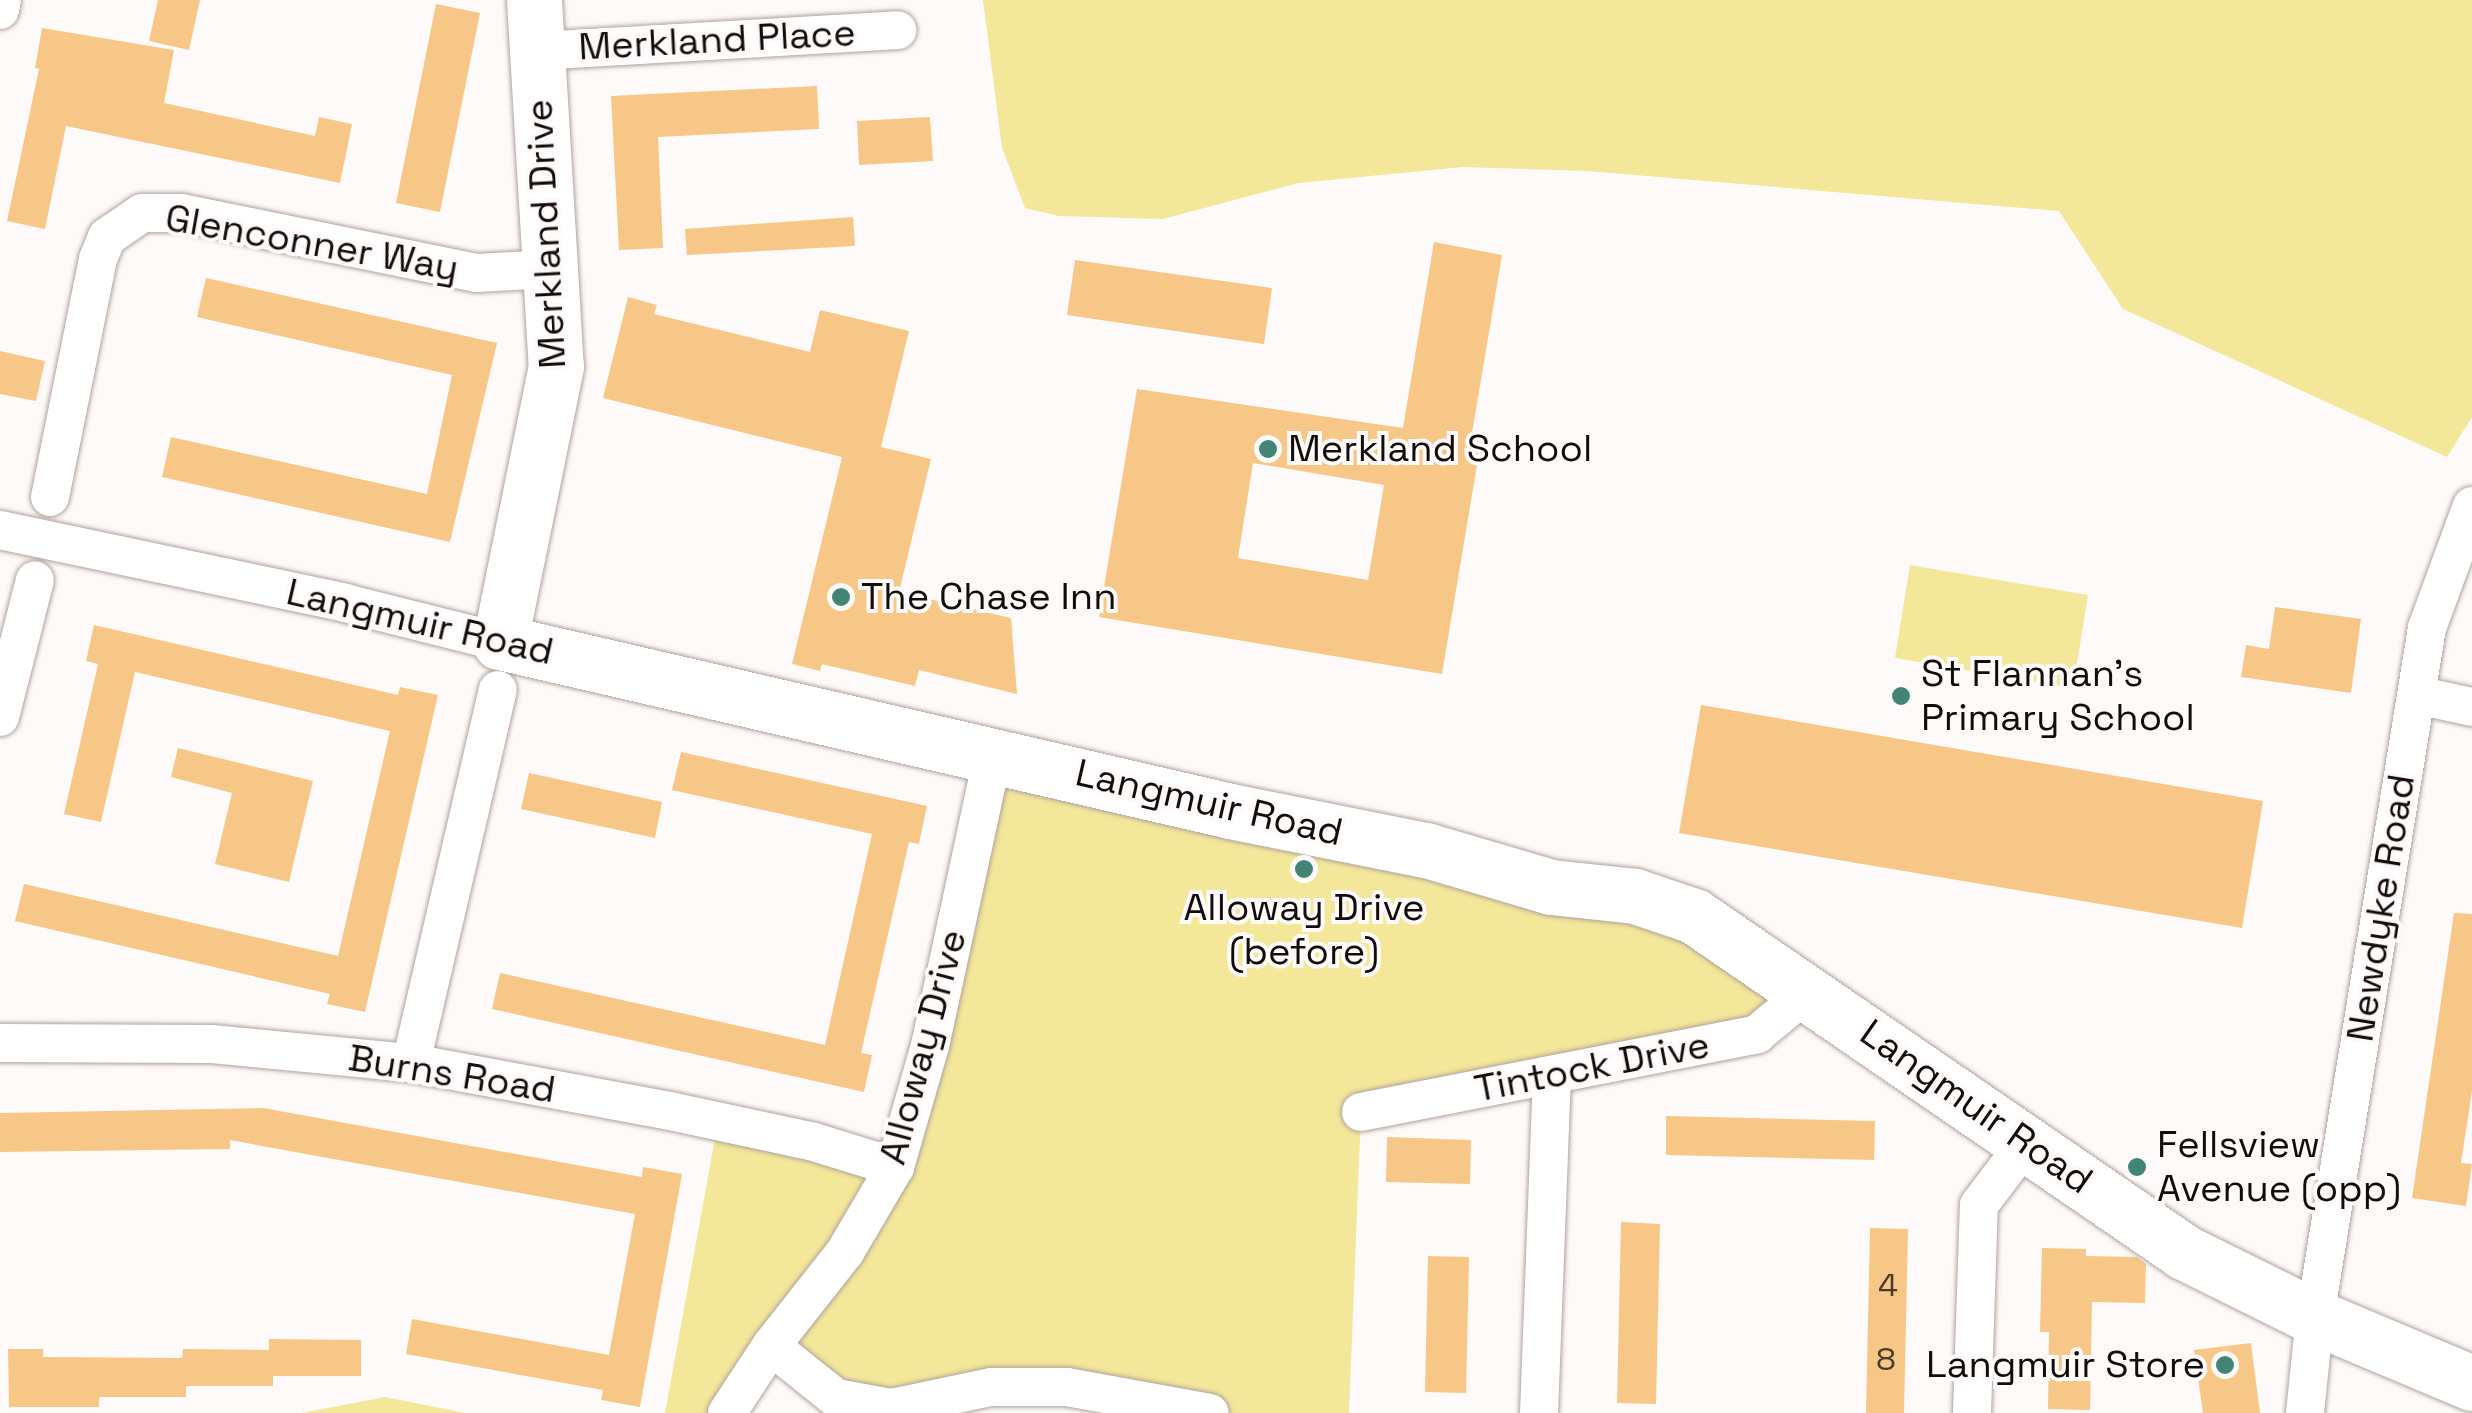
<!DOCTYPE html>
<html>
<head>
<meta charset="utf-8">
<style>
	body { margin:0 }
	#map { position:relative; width:2472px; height:1413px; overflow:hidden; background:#fefaf9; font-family:"Space Grotesk",sans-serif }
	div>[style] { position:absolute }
	.green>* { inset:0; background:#f3e79a }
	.building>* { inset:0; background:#f6c786 }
	.roads { filter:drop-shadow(0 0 2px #b1a29b) drop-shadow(0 0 2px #b1a29b) }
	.street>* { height:38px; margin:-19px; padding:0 19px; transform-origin:19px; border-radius:19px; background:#fff }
	.secondary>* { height:55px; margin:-27.5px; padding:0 27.5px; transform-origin:27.5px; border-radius:27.5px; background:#fff }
	.dots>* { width:28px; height:28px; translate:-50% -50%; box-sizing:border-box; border:5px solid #fefaf9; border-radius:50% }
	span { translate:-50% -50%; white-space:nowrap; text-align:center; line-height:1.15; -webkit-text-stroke:8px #fefaf9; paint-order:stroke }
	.number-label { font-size:32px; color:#4b3c2a }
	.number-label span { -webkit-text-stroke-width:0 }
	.street-label { font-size:38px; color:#120d0b }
	.poi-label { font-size:38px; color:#120d0b }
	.left { translate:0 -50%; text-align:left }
	.right { translate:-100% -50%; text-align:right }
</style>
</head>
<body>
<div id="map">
	<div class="green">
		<div style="clip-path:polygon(983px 0,2472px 0,2472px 417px,2447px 457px,2123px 309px,2059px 211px,1587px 171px,1463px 167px,1298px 183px,1163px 219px,1059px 216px,1025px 208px,1002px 148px)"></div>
		<div style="clip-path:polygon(1910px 565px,2088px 595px,2073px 688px,1895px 658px)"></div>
		<div style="clip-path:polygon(987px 783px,1694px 916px,1785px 1014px,1361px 1112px,1349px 1413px,1210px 1413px,1067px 1387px,891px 1408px,772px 1346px,727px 1413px,665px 1413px,718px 1122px,894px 1167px)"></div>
		<div style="clip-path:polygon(385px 1397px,465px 1413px,302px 1413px)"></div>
	</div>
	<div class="building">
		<div style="clip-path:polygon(158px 0,200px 0,189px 50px,149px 41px)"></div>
		<div style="clip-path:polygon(436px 4px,480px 13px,440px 212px,396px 203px)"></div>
		<div style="clip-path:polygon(42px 28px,174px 50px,164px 103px,315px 136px,319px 117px,352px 124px,340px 183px,66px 126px,45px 229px,7px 221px,39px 69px,35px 68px)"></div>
		<div style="clip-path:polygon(817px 86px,819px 129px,658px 137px,663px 248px,619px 250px,611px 96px)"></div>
		<div style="clip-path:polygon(930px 117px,933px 161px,859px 165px,857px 121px)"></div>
		<div style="clip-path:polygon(853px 217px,855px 246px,687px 255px,685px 229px)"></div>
		<div style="clip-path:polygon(evenodd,1434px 242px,1502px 255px,1471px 439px,1481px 441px,1442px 674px,1099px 617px,1137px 389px,1403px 428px,1434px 242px,1253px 463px,1384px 485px,1368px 580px,1238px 558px,1253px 463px)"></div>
		<div style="clip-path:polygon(1075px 260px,1272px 288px,1264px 344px,1067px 315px)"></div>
		<div style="clip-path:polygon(206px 278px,497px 343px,450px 542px,162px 477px,171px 437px,427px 494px,452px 375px,197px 317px)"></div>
		<div style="clip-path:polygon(628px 297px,657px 305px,654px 314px,810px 352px,820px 310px,909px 331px,881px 447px,931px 459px,899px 592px,1011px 618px,1017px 694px,919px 670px,915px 686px,822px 664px,820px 671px,792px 664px,842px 457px,603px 398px)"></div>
		<div style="clip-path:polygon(0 351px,45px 361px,36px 401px,0 394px)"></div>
		<div style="clip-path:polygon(2275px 607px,2361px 619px,2351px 693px,2241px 677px,2246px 645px,2269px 649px)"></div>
		<div style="clip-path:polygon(94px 625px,398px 695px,400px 687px,438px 695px,365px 1012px,327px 1004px,330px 994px,15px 921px,24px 884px,338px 956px,390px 731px,135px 672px,101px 822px,64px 814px,98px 664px,86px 661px)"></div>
		<div style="clip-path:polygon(1701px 705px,2263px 801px,2242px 928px,1679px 833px)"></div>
		<div style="clip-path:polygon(178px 748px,313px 781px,289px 882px,215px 864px,232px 793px,171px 777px)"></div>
		<div style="clip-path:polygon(681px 752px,927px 806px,919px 844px,909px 842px,861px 1053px,872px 1055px,864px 1092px,492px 1009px,500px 973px,825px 1045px,872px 834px,672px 790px)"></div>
		<div style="clip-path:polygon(529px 773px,662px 802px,655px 838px,521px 809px)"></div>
		<div style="clip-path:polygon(2454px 913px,2472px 914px,2472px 1091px,2461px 1163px,2472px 1164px,2466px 1206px,2412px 1198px)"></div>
		<div style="clip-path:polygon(263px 1108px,642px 1177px,643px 1167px,682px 1174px,640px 1407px,601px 1400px,603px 1390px,406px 1354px,412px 1319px,609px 1355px,635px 1214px,230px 1140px,230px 1149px,0 1152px,0 1113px)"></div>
		<div style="clip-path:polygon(1666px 1116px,1875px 1121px,1874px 1160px,1666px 1155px)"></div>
		<div style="clip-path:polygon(1387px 1137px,1471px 1140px,1470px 1184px,1386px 1182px)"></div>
		<div style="clip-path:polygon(1621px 1222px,1660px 1224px,1656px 1404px,1617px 1403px)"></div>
		<div style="clip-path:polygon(1870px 1228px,1908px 1229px,1904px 1413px,1866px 1413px)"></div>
		<div style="clip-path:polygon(2042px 1248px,2086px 1249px,2086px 1256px,2137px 1257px,2146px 1264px,2145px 1303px,2092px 1302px,2090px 1410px,2048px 1409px,2049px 1332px,2040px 1332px)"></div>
		<div style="clip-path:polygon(1428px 1256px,1469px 1257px,1466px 1393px,1425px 1392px)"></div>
		<div style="clip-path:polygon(269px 1339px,361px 1340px,361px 1376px,273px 1376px,273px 1386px,186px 1386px,186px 1397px,99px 1397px,99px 1407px,9px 1407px,8px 1349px,43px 1349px,43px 1357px,182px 1358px,183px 1349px,269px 1350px)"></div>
		<div style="clip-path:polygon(2251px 1343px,2260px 1413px,2203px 1413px,2194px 1350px)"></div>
	</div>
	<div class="roads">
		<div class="street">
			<div style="left:0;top:10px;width:10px;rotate:-79deg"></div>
			<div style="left:537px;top:51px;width:361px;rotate:-3.3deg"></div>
			<div style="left:50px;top:497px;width:243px;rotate:-78.6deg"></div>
			<div style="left:98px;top:259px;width:24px;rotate:-68deg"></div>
			<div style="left:107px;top:237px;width:42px;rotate:-34.4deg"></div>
			<div style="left:142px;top:213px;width:40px"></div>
			<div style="left:182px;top:213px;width:301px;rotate:11.5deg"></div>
			<div style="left:477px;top:273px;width:74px;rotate:-3.1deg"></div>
			<div style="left:0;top:530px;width:353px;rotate:11.9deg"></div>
			<div style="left:345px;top:603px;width:160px;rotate:14.1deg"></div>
			<div style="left:2417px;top:695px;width:56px;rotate:12.3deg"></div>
			<div style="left:0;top:717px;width:141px;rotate:-75.7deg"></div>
			<div style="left:0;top:1043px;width:212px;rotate:0.3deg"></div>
			<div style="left:212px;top:1044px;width:200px;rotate:5.5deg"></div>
			<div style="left:411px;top:1063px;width:263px;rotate:10.5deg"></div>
			<div style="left:670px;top:1111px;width:147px;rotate:12.1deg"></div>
			<div style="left:814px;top:1142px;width:85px;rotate:17.2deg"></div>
			<div style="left:411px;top:1063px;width:383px;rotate:-76.9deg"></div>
			<div style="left:1361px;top:1112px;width:404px;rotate:-11.1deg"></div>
			<div style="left:1757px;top:1034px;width:67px;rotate:-39.6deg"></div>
			<div style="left:771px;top:1346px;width:83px;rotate:38.7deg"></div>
			<div style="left:836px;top:1398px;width:56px;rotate:10.3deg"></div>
			<div style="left:891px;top:1408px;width:102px;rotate:-11.9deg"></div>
			<div style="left:991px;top:1387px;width:76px"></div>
			<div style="left:1067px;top:1387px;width:145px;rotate:10.3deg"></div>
			<div style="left:727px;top:1413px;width:80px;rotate:-56.7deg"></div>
			<div style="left:771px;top:1346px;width:120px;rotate:-51.8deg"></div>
			<div style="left:845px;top:1252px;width:99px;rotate:-59.5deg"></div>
			<div style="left:895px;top:1167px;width:126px;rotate:-73.9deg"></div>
			<div style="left:930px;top:1046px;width:299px;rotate:-77.8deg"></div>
			<div style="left:1539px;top:1413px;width:336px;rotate:-87.8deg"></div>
			<div style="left:1972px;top:1413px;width:208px;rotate:-88.1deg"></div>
			<div style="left:1979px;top:1205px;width:78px;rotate:-52.8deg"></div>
			<div style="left:2305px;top:1413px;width:97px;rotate:-84.1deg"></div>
			<div style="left:2315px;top:1317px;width:698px;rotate:-80.77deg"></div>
			<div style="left:2427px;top:628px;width:130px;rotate:-69.8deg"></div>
		</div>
		<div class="secondary">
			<div style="left:534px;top:0;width:367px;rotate:86.6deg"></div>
			<div style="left:556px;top:366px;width:282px;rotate:101.5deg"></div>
			<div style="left:500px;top:642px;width:749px;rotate:13.03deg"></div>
			<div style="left:1230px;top:811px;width:200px;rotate:11.3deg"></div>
			<div style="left:1426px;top:850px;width:130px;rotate:16.5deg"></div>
			<div style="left:1551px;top:887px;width:84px;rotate:6.1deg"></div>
			<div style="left:1635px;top:896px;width:62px;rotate:18.7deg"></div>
			<div style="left:1694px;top:916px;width:594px;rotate:34.44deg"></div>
			<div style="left:2184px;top:1252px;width:146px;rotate:26.4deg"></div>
			<div style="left:2315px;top:1317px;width:170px;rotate:22.8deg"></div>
		</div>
	</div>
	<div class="dots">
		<div style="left:1268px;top:449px;background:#428577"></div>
		<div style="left:841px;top:597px;background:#428577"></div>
		<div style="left:1901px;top:696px;background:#428577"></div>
		<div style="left:1304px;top:869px;background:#428577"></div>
		<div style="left:2137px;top:1167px;background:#428577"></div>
		<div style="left:2225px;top:1365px;background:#428577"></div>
	</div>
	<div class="number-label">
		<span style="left:1888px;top:1285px">4</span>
		<span style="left:1886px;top:1359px">8</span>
	</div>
	<div class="street-label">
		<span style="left:717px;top:40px;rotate:-3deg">Merkland Place</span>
		<span style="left:546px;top:234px;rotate:-93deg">Merkland Drive</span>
		<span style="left:312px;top:243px;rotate:10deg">Glenconner Way</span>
		<span style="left:420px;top:622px;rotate:13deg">Langmuir Road</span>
		<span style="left:1209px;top:803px;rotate:13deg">Langmuir Road</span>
		<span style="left:2381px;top:908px;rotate:-81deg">Newdyke Road</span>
		<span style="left:923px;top:1047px;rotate:-75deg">Alloway Drive</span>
		<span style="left:1592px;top:1067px;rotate:-11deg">Tintock Drive</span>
		<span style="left:452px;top:1074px;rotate:9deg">Burns Road</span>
		<span style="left:1976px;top:1107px;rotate:35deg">Langmuir Road</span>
	</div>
	<div class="poi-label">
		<span class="left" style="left:1288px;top:449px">Merkland School</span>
		<span class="left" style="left:861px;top:597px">The Chase Inn</span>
		<span class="left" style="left:1921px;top:696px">St Flannan's<br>Primary School</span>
		<span style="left:1304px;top:930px">Alloway Drive<br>(before)</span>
		<span class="left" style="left:2157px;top:1167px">Fellsview<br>Avenue (opp)</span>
		<span class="right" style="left:2205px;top:1365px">Langmuir Store</span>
	</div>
</div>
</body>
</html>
